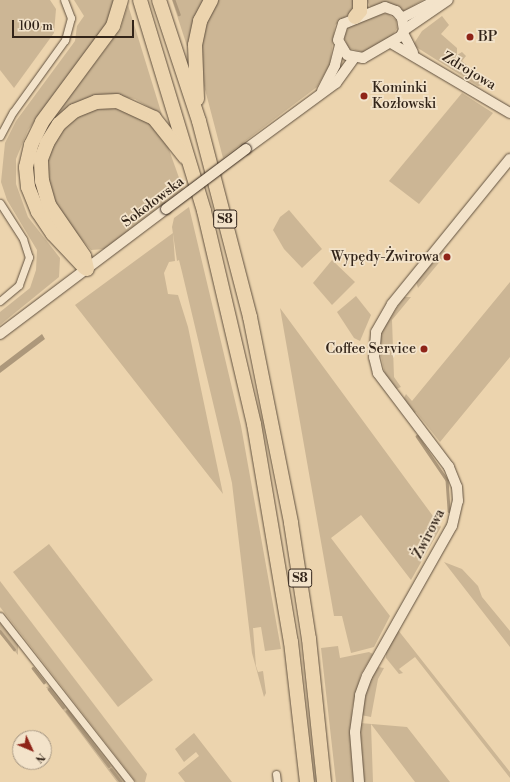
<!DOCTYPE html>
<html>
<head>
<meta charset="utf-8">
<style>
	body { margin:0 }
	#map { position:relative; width:510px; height:782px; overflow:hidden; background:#ecd4ae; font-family:"Libre Bodoni",serif }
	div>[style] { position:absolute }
	.green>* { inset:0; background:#ccb695 }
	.water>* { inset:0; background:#ad987b }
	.stream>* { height:2.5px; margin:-1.25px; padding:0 1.25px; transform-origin:1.25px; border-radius:1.25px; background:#ad987b }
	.roads { filter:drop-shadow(0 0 1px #60503e) drop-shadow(0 0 1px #60503e) }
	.street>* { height:7px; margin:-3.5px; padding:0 3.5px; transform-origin:3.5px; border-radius:3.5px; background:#f3e3ca }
	.secondary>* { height:10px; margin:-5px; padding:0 5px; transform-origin:5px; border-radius:5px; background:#f3e3ca }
	.highway>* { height:14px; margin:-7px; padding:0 7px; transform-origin:7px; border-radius:7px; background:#ecd4ae }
	.bridges { filter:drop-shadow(0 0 1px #322419) drop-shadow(0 0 1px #322419) }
	.secondary-bridge>* { height:10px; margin:-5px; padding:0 5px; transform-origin:5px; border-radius:5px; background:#f3e3ca }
	.dots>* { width:11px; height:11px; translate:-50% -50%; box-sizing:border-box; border:2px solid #f3e3ca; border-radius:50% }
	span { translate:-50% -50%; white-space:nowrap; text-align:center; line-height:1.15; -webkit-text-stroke:3.5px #f3e3ca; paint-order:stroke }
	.shield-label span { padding:1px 3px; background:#f3e3ca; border:1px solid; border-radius:3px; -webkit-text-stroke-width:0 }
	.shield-label { font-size:13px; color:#322419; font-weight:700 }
	.poi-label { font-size:14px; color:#322419 }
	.left { translate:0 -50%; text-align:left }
	.right { translate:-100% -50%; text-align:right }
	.street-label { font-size:14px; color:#322419 }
	.north { position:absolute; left:12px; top:730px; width:40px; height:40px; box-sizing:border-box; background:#f3e3ca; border:1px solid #a69783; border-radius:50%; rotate:134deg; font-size:11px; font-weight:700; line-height:16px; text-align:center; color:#322419 }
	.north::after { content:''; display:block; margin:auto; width:14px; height:18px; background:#8f2418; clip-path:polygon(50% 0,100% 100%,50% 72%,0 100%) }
	.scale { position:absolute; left:12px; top:20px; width:122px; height:18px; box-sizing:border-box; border:2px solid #322419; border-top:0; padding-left:5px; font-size:12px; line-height:14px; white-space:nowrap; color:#322419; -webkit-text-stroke:3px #f3e3ca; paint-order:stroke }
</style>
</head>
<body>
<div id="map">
	<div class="green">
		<div style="clip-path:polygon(0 0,50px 0,56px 9px,54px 33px,14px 88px,0 70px)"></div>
		<div style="clip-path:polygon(74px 0,114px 0,110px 19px,28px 130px,16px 159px,16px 184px,28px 217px,60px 258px,59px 277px,0 325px,0 312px,30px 288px,36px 270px,37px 250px,7px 200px,1px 182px,5px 143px,16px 121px,75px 41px,77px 26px,84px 16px)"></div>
		<div style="clip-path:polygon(172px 0,205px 0,189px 46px,187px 46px)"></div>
		<div style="clip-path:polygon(218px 0,355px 0,350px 13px,335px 25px,330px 64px,317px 87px,223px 158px,202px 78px,200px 39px,211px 10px)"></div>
		<div style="clip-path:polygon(367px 0,423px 0,404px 11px,387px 3px,370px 7px)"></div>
		<div style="clip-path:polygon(128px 5px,162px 115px,135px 99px,107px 94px,74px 103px,48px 125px,120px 30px)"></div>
		<div style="clip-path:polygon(382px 14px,388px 14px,396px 20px,397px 28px,393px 35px,363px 52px,348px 48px,344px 36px,349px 27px)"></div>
		<div style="clip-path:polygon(442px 16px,449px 25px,441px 34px,457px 48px,457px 55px,462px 52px,466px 56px,462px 61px,483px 80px,486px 78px,483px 85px,478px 86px,413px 45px,422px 31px)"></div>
		<div style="clip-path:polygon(462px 93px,493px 113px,419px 204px,389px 181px)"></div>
		<div style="clip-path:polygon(110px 108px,133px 111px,156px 128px,167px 144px,183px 189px,105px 249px,91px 250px,63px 218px,50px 191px,47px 164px,55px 139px,70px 123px,87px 111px)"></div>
		<div style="clip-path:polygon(189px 207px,241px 426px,281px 649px,265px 651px,261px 627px,253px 628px,256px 666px,258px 672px,263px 671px,266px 693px,264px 697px,252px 653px,232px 483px,182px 272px,179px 260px,177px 261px,172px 227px,174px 218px)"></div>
		<div style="clip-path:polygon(289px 210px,322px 249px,302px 268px,284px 249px,273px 230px,280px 217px)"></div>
		<div style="clip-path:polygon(173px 233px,175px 261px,169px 262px,164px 273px,168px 294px,178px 295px,188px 327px,223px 494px,75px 305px)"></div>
		<div style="clip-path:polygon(442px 249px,447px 253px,418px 288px,416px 282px)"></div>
		<div style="clip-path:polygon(332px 260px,355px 282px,332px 305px,313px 283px)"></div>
		<div style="clip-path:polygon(510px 282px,510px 357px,440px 442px,416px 412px,413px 414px,404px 398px,406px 394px,412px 401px)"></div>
		<div style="clip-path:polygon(356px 296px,371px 315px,360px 341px,354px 338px,337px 312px)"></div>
		<div style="clip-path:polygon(404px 297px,411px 297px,392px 320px,394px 377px,401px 387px,396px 389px,385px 374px,379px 347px,382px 331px)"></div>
		<div style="clip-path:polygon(280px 308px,441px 527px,411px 580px,361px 515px,331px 538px,390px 616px,374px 647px,351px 653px,342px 616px,334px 616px)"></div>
		<div style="clip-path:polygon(49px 544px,153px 680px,118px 707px,13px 572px)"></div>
		<div style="clip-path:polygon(444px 562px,462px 569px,478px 586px,482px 597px,510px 631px,510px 647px)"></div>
		<div style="clip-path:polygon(0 581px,147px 774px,145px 782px,136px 782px,0 607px)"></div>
		<div style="clip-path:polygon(0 623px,18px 645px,18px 655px,0 634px)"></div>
		<div style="clip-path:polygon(398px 630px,510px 772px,510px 778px,415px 657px,399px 669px,403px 673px,399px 674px,386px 658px,386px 651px)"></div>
		<div style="clip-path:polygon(338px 646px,340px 658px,369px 652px,373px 654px,361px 674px,352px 708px,351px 743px,354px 782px,336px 782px,321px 648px)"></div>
		<div style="clip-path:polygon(378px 667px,384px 668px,378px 679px,371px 717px,361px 715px,368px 685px)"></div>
		<div style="clip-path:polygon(50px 686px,110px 763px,125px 782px,117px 782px,46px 687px)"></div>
		<div style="clip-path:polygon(360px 723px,407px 727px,450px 782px,415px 782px,371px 724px,373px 782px,364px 782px)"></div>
		<div style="clip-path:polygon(194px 733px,232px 782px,185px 782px,178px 773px,199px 756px,196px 752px,184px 762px,175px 749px)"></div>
	</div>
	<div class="water">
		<div style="clip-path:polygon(42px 334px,45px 339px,0 373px,0 366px)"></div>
	</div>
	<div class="stream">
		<div style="left:174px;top:0;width:15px;rotate:70deg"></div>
		<div style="left:417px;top:436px;width:53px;rotate:55.7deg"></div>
		<div style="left:447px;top:480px;width:31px;rotate:86deg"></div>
		<div style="left:0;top:631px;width:23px;rotate:52deg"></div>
		<div style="left:33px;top:668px;width:18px;rotate:52deg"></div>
		<div style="left:49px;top:689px;width:23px;rotate:52deg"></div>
		<div style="left:67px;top:711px;width:69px;rotate:52.6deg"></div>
		<div style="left:111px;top:769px;width:16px;rotate:52deg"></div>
	</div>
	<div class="roads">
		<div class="street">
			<div style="left:0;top:136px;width:27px;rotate:-62deg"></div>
			<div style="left:13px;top:112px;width:89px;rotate:-54.2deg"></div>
			<div style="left:65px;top:40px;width:23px;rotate:-75deg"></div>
			<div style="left:71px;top:18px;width:19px;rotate:-111deg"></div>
			<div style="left:0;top:203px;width:43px;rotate:57.4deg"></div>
			<div style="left:23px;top:239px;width:19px;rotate:72deg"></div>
			<div style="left:29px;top:257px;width:30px;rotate:110deg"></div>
			<div style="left:19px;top:285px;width:25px;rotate:140deg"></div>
			<div style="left:0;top:616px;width:211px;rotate:51.9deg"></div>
			<div style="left:276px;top:774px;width:8px;rotate:83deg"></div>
		</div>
		<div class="secondary">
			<div style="left:385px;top:7px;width:12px;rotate:20deg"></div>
			<div style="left:396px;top:11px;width:9px;rotate:49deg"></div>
			<div style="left:402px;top:18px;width:12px;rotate:81deg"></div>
			<div style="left:404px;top:30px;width:7px;rotate:117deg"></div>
			<div style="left:401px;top:36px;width:44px;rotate:149.9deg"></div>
			<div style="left:363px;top:58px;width:16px;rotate:-169deg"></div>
			<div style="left:347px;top:55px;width:17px;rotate:-121deg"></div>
			<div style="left:338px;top:40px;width:17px;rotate:-73deg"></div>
			<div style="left:343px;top:24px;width:45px;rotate:-22deg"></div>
			<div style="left:402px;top:18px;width:39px;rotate:-27deg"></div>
			<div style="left:404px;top:30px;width:53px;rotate:-34.3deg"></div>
			<div style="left:403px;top:33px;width:22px;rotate:63deg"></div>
			<div style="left:391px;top:43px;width:138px;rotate:30.5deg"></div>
			<div style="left:322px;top:91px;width:29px;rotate:-63deg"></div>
			<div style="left:335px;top:65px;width:21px;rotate:-76deg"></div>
			<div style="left:246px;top:149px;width:112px;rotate:-36.3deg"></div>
			<div style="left:336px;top:83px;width:31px;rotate:-54deg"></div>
			<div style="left:0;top:334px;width:208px;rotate:-37deg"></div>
			<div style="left:359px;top:782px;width:50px;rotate:-94.6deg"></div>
			<div style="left:355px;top:732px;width:37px;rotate:-82deg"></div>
			<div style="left:360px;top:695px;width:20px;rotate:-70deg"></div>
			<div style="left:367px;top:676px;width:172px;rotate:-60.5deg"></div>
			<div style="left:452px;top:526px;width:26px;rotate:-77deg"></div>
			<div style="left:458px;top:501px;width:14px;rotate:-94deg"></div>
			<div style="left:457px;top:487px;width:22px;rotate:-112deg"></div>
			<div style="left:449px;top:467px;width:118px;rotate:-127.1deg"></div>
			<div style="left:378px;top:373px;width:16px;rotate:-104deg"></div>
			<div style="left:374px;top:357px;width:25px;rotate:-85deg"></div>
			<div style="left:376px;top:332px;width:32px;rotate:-60deg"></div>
			<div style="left:392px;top:304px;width:187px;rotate:-50.9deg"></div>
		</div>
		<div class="highway">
			<div style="left:140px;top:0;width:220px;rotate:73.1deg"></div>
			<div style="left:204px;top:211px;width:219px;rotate:76.8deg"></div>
			<div style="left:254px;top:424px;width:221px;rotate:80.4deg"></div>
			<div style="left:291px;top:642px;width:141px;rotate:83.5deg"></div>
			<div style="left:159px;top:0;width:127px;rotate:71.7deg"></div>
			<div style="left:199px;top:121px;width:203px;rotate:75.4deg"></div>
			<div style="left:250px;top:317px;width:210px;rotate:78.7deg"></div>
			<div style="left:291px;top:523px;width:117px;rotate:81.2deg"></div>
			<div style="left:309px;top:639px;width:144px;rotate:84deg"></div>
			<div style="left:355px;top:17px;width:8px;rotate:-50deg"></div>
			<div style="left:360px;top:11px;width:11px;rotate:-90deg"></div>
			<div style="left:197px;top:99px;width:54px;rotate:-92.1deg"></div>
			<div style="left:195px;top:45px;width:25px;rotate:-78deg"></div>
			<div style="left:200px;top:21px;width:24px;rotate:-62deg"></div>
			<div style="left:85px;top:268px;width:47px;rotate:-133.3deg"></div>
			<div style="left:53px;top:234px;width:27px;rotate:-124deg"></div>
			<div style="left:38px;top:212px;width:27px;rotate:-112deg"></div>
			<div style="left:28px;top:187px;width:20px;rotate:-96deg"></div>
			<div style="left:26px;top:167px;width:23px;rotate:-77deg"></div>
			<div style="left:31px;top:145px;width:25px;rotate:-64deg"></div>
			<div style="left:42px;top:122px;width:119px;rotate:-53.5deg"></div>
			<div style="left:113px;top:26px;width:27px;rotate:-73deg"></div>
			<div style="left:87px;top:269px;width:13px;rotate:-103deg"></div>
			<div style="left:84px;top:256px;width:62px;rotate:-124.5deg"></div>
			<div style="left:49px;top:205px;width:25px;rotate:-106deg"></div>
			<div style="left:42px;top:181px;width:22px;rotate:-93deg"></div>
			<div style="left:41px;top:159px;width:17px;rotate:-69deg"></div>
			<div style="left:47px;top:143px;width:22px;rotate:-58deg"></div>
			<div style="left:59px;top:124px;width:20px;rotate:-41deg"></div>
			<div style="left:74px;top:111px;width:24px;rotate:-22deg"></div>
			<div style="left:96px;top:102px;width:21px;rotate:-3deg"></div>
			<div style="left:117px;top:101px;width:41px;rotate:24.7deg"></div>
			<div style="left:154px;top:118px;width:50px;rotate:51.5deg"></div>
		</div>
	</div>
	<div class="bridges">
		<div class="secondary-bridge">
			<div style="left:166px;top:209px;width:100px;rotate:-36.9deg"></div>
		</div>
	</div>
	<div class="dots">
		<div style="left:470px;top:37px;background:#8f2418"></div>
		<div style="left:364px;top:96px;background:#8f2418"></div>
		<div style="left:447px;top:257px;background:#8f2418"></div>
		<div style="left:424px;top:349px;background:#8f2418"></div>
	</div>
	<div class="shield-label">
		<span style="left:225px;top:219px">S8</span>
		<span style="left:300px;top:578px">S8</span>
	</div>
	<div class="poi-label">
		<span class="left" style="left:478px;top:37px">BP</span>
		<span class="left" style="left:372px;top:96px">Kominki<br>Kozłowski</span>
		<span class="right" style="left:439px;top:257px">Wypędy-Żwirowa</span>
		<span class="right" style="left:416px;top:349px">Coffee Service</span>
	</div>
	<div class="street-label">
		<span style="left:469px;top:71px;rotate:31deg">Zdrojowa</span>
		<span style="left:153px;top:202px;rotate:-37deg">Sokołowska</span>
		<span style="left:429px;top:534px;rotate:-63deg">Żwirowa</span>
	</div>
	<div class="north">N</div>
	<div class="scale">100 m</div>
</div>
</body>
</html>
